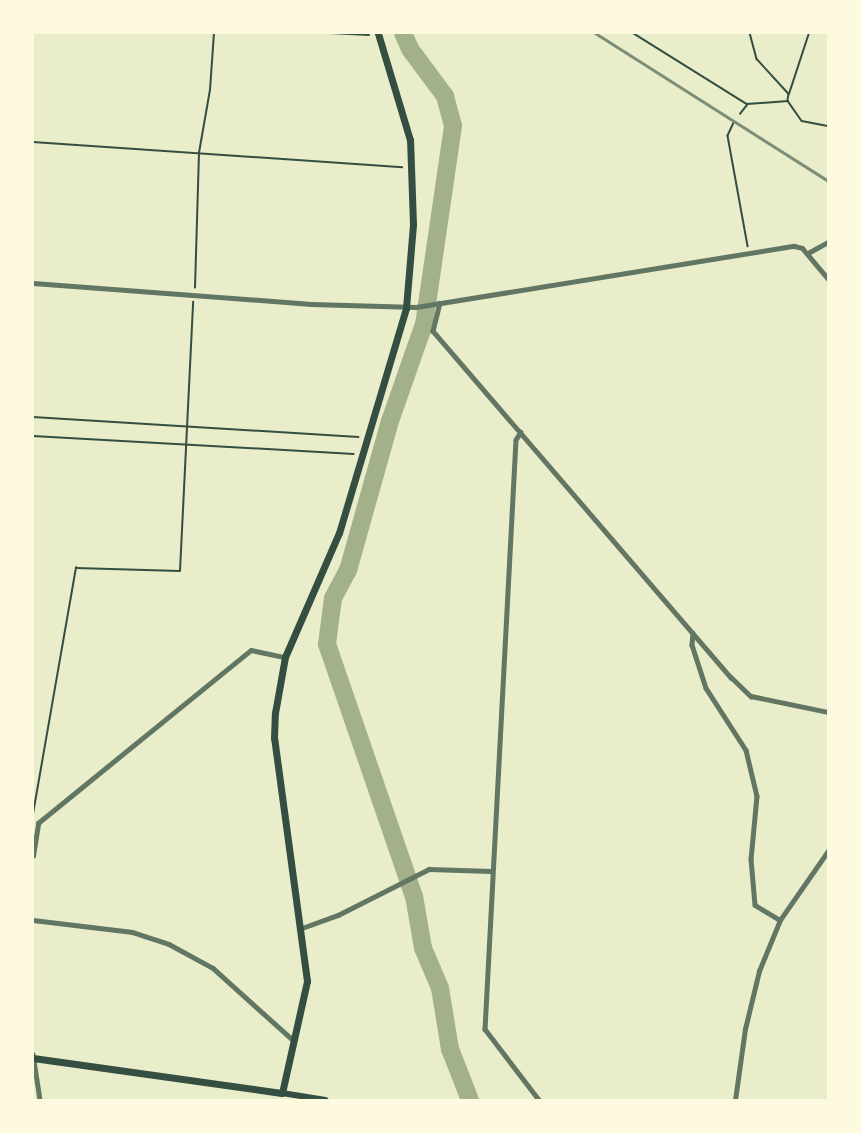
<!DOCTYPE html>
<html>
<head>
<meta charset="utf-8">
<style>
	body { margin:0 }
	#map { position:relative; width:861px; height:1133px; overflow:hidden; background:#e9edc9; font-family:"Titillium Web",sans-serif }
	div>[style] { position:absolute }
	.river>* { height:18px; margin:-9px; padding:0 9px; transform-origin:9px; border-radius:9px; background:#a3b18a }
	.path>* { height:1.5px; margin:-0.75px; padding:0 0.75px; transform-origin:0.75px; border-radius:0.75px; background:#344e41 }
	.minor>* { height:4.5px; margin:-2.25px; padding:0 2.25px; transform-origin:2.25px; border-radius:2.25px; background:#617663 }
	.tertiary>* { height:5px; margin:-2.5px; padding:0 2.5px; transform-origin:2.5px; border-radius:2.5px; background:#617663 }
	.secondary>* { height:6px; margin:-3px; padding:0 3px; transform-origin:3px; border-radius:3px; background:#344e41 }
	.primary>* { height:7px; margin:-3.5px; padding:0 3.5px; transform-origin:3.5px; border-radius:3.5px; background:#344e41 }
	.rail>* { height:3px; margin:-1.5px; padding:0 1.5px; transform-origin:1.5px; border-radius:1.5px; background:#7c8e77 }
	span { translate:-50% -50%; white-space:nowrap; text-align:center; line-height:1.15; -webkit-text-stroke:6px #fefae0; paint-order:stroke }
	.frame { position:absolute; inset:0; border:34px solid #fefae0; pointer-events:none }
</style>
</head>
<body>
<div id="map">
	<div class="river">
		<div style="left:403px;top:33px;width:17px;rotate:66deg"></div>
		<div style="left:410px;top:49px;width:59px;rotate:53.3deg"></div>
		<div style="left:445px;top:96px;width:31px;rotate:75deg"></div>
		<div style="left:453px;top:126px;width:200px;rotate:98.3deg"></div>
		<div style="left:424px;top:324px;width:103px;rotate:109.3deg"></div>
		<div style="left:390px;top:421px;width:155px;rotate:105.7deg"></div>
		<div style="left:348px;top:570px;width:32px;rotate:118deg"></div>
		<div style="left:333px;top:598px;width:46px;rotate:97.4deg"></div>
		<div style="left:327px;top:644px;width:267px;rotate:71deg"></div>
		<div style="left:414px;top:896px;width:53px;rotate:80.2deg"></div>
		<div style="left:423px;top:948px;width:43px;rotate:67deg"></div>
		<div style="left:440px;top:988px;width:62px;rotate:80.7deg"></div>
		<div style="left:450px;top:1049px;width:55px;rotate:68.6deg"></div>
	</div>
	<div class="path">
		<div style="left:330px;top:33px;width:39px;rotate:3deg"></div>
		<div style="left:633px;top:33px;width:134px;rotate:31.9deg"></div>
		<div style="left:747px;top:104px;width:41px;rotate:-4.2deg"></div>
		<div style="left:788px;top:101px;width:24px;rotate:55deg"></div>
		<div style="left:802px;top:121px;width:26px;rotate:11deg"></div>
		<div style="left:750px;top:33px;width:27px;rotate:75deg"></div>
		<div style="left:757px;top:59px;width:47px;rotate:47.6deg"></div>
		<div style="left:789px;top:94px;width:6px;rotate:99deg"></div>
		<div style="left:789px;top:94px;width:64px;rotate:-71.8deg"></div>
		<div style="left:740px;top:114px;width:11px;rotate:-52deg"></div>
		<div style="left:734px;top:123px;width:14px;rotate:115deg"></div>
		<div style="left:728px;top:136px;width:112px;rotate:79.7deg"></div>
		<div style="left:33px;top:142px;width:370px;rotate:3.9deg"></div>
		<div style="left:195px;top:288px;width:135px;rotate:-88.3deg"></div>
		<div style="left:199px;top:153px;width:64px;rotate:-80.1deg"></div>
		<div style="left:210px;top:90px;width:57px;rotate:-86deg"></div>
		<div style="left:33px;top:417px;width:326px;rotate:3.5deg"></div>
		<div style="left:33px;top:436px;width:321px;rotate:3.2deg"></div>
		<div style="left:33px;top:814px;width:250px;rotate:-80.1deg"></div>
		<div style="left:76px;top:568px;width:104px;rotate:1.7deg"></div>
		<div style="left:180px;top:571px;width:269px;rotate:-87.2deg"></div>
	</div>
	<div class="minor">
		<div style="left:808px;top:253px;width:23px;rotate:-29deg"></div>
		<div style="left:440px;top:303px;width:29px;rotate:104deg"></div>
		<div style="left:433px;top:331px;width:457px;rotate:49.3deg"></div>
		<div style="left:731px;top:677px;width:28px;rotate:44deg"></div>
		<div style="left:751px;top:696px;width:79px;rotate:11.7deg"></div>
		<div style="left:521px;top:432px;width:9px;rotate:122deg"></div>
		<div style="left:516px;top:440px;width:590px;rotate:93.01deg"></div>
		<div style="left:485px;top:1029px;width:89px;rotate:52.7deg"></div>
		<div style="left:693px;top:633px;width:12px;rotate:95deg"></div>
		<div style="left:692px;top:645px;width:45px;rotate:72deg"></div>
		<div style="left:706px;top:688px;width:74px;rotate:57.2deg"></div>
		<div style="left:746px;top:750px;width:47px;rotate:76.6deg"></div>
		<div style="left:757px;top:796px;width:63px;rotate:95.4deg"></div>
		<div style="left:751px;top:859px;width:46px;rotate:85deg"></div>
		<div style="left:755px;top:905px;width:29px;rotate:31deg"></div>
		<div style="left:33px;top:856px;width:33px;rotate:-81deg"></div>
		<div style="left:38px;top:823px;width:274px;rotate:-39.1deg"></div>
		<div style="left:251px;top:650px;width:35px;rotate:12deg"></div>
		<div style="left:33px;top:920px;width:100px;rotate:6.9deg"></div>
		<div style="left:132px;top:932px;width:39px;rotate:18deg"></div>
		<div style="left:169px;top:944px;width:50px;rotate:28.6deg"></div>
		<div style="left:213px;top:968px;width:109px;rotate:42deg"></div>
		<div style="left:302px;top:928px;width:38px;rotate:-20deg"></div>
		<div style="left:338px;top:915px;width:102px;rotate:-26.8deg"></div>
		<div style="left:429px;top:869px;width:62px;rotate:1.8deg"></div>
		<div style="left:33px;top:1054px;width:47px;rotate:81.3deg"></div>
		<div style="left:735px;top:1100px;width:72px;rotate:-82deg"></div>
		<div style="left:745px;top:1029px;width:60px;rotate:-76.4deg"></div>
		<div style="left:759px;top:971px;width:55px;rotate:-67.6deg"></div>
		<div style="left:780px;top:920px;width:84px;rotate:-55.2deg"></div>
	</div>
	<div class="tertiary">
		<div style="left:33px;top:283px;width:279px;rotate:4.3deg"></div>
		<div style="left:311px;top:304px;width:105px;rotate:1.6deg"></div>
		<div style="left:416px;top:307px;width:383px;rotate:-9.2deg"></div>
		<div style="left:794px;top:246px;width:8px;rotate:14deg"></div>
		<div style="left:802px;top:248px;width:40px;rotate:50deg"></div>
	</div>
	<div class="secondary">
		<div style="left:282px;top:1093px;width:44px;rotate:9.2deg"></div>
	</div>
	<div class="primary">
		<div style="left:33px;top:1058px;width:251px;rotate:8deg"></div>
		<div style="left:282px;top:1093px;width:115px;rotate:-77.4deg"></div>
		<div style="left:307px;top:981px;width:245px;rotate:-97.7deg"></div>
		<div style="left:274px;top:738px;width:25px;rotate:-88deg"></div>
		<div style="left:275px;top:713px;width:57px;rotate:-79.9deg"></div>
		<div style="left:285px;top:657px;width:135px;rotate:-66.5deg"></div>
		<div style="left:339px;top:533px;width:235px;rotate:-73.4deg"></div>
		<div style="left:406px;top:308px;width:84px;rotate:-85.2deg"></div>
		<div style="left:413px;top:224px;width:84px;rotate:-92deg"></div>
		<div style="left:410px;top:140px;width:112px;rotate:-106.7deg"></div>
	</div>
	<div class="rail">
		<div style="left:595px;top:33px;width:276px;rotate:32.4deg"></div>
	</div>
	<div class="frame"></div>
</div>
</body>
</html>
